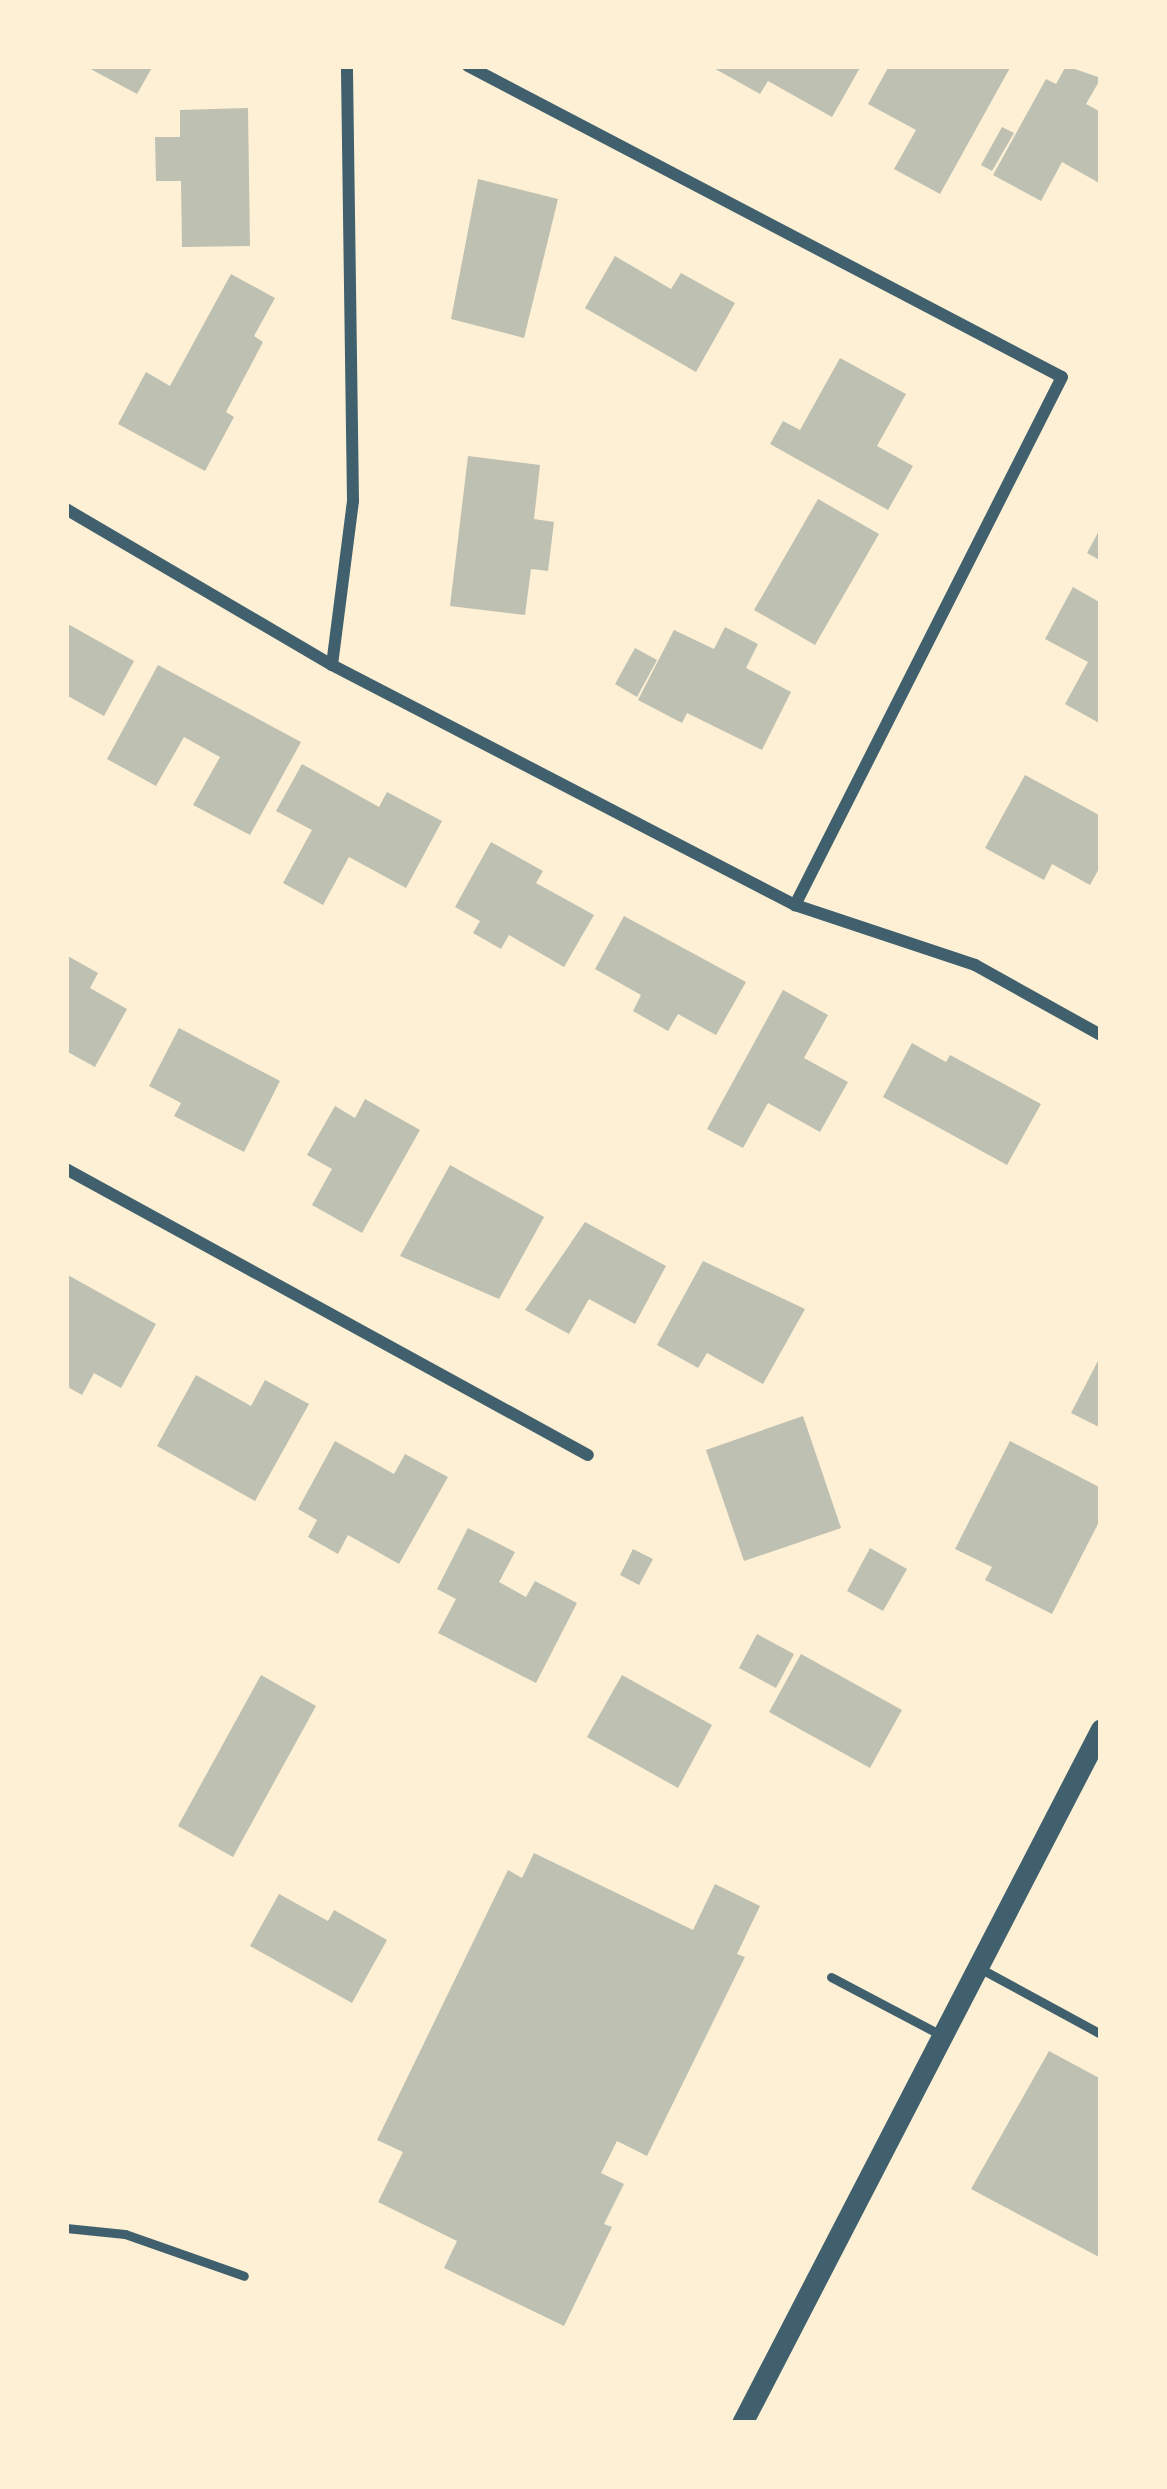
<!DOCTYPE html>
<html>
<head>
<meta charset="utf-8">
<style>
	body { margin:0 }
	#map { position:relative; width:1167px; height:2489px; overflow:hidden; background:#fdf0d5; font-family:"Public Sans",sans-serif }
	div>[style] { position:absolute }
	.building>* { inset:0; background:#bec0b2 }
	.service>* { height:9px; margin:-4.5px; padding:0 4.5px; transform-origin:4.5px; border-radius:4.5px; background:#3f606c }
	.minor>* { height:12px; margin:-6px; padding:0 6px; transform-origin:6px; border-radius:6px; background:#3f606c }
	.tertiary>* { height:21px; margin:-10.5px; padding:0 10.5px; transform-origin:10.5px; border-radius:10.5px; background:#3f606c }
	span { translate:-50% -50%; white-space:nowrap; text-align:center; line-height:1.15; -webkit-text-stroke:9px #fdf0d5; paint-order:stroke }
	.frame { position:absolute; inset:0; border:69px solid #fdf0d5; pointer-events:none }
</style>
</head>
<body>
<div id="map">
	<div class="building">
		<div style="clip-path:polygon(85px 66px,153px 66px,137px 94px)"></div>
		<div style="clip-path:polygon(710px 66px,861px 66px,832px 117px,768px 81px,760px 94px)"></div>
		<div style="clip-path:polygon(889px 66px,1011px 66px,940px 194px,894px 169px,916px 130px,868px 104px)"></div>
		<div style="clip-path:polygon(1066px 66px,1101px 78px,1086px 104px,1101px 112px,1101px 184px,1062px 162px,1041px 201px,993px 175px,1046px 79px,1056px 84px)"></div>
		<div style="clip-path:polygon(248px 108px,250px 246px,182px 247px,181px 181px,156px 181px,155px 137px,180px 137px,180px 110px)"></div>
		<div style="clip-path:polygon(1002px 127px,1014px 133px,992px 171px,981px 165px)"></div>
		<div style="clip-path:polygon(478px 179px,558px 199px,524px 338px,451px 319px)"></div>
		<div style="clip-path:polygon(615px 256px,671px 289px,681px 273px,735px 303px,696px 372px,585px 308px)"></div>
		<div style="clip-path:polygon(231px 274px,275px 298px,254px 336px,263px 342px,226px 412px,234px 417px,205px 471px,118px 424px,146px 372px,170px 386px)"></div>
		<div style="clip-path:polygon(840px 358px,906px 394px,877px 446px,913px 466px,888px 510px,770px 444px,783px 421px,800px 430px)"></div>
		<div style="clip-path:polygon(468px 456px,540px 465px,534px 519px,554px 522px,548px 571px,531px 569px,525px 615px,450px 606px)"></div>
		<div style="clip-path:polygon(818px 499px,879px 534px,815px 645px,754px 610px)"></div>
		<div style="clip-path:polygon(1101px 527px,1101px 561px,1087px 553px)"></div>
		<div style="clip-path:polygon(1073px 587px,1101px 603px,1101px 724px,1065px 704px,1088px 662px,1045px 639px)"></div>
		<div style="clip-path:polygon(66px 623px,134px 661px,104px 716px,66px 695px)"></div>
		<div style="clip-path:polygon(725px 627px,758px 644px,746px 668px,791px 692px,762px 750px,687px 713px,682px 723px,638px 700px,674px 630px,714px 649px)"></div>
		<div style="clip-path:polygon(635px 648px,657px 660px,637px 697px,615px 684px)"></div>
		<div style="clip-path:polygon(158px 665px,301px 742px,250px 835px,193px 805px,220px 757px,184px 737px,156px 786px,107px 759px)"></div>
		<div style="clip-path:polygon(302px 764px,379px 807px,387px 792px,442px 821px,406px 888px,349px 857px,323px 905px,283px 883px,312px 830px,276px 811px)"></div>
		<div style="clip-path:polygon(1025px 775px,1101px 816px,1101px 865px,1090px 885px,1052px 864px,1044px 880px,985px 848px)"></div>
		<div style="clip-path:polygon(491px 842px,543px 871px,536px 883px,594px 915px,564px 967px,509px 935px,501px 949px,473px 933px,480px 921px,455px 907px)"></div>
		<div style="clip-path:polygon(624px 916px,746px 982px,716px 1035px,678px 1014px,668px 1031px,633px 1011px,641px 995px,595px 969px)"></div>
		<div style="clip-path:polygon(66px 955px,98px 973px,90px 988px,127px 1009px,95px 1067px,66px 1051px)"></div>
		<div style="clip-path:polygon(783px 990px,828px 1015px,804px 1058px,848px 1082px,820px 1132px,768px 1103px,743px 1148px,707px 1129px)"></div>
		<div style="clip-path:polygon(179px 1028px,280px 1081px,244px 1152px,174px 1116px,181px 1103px,149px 1086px)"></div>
		<div style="clip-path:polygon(912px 1043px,946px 1062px,950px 1055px,1041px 1104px,1007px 1165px,883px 1097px)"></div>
		<div style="clip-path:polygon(365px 1099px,420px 1130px,362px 1233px,312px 1205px,332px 1169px,307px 1155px,335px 1106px,355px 1118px)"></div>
		<div style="clip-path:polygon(450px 1165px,544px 1217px,499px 1299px,400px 1256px)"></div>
		<div style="clip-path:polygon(585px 1222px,666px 1266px,635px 1324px,589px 1299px,569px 1334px,525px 1310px)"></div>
		<div style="clip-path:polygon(703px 1261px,805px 1309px,763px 1384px,707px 1353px,698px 1368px,657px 1345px)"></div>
		<div style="clip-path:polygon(66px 1274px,156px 1324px,121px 1388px,94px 1373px,82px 1395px,66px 1386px)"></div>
		<div style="clip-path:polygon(1101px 1355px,1101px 1428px,1071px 1413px)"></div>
		<div style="clip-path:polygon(196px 1375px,251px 1406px,265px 1380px,309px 1404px,255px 1501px,157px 1446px)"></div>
		<div style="clip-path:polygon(803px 1416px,841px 1528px,744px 1561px,706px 1450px)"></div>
		<div style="clip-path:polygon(335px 1441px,394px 1474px,405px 1454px,448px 1477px,399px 1564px,348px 1535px,338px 1554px,308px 1537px,317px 1520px,298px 1509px)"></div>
		<div style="clip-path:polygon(1010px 1441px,1101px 1488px,1101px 1518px,1052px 1614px,985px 1580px,992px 1567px,955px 1549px)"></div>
		<div style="clip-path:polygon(468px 1528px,515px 1552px,499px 1582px,526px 1597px,535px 1581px,577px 1603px,536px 1683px,438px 1633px,456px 1599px,437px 1589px)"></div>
		<div style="clip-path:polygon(870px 1548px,907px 1569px,883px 1611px,847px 1591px)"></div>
		<div style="clip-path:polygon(633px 1549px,653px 1559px,639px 1585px,620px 1575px)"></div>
		<div style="clip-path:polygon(757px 1634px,794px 1654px,776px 1688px,739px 1668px)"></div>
		<div style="clip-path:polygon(801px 1654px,902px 1710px,870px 1768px,769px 1712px)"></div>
		<div style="clip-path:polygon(261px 1675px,316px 1706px,233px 1857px,178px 1826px)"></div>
		<div style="clip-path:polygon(622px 1675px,712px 1725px,678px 1788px,587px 1737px)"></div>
		<div style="clip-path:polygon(534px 1853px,693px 1930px,715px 1884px,760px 1906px,737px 1954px,745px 1957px,647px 2156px,617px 2141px,601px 2173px,624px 2184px,604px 2224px,612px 2227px,564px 2326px,444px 2268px,457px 2241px,378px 2202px,403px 2152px,377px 2140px,508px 1870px,522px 1878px)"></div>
		<div style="clip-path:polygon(279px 1894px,328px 1921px,334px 1910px,387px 1940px,352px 2003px,250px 1946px)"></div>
		<div style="clip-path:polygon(1049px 2051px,1101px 2079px,1101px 2258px,971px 2189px)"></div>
	</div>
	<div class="service">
		<div style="left:983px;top:1970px;width:134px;rotate:28.5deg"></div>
		<div style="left:831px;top:1977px;width:127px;rotate:27.8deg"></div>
		<div style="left:66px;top:2228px;width:59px;rotate:5.8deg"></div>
		<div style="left:125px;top:2234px;width:126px;rotate:19.4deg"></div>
	</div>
	<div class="minor">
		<div style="left:468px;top:66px;width:670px;rotate:27.64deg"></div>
		<div style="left:1062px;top:377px;width:592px;rotate:116.82deg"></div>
		<div style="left:66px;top:509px;width:308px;rotate:30.4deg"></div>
		<div style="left:332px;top:665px;width:522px;rotate:27.4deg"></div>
		<div style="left:795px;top:905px;width:190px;rotate:18.4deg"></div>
		<div style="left:975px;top:965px;width:144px;rotate:29.1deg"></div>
		<div style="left:332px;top:665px;width:165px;rotate:-82.7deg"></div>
		<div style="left:353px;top:501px;width:435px;rotate:-90.8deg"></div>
		<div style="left:66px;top:1169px;width:595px;rotate:28.72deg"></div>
	</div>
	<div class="tertiary">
		<div style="left:742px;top:2423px;width:781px;rotate:-62.65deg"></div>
	</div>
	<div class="frame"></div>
</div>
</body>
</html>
